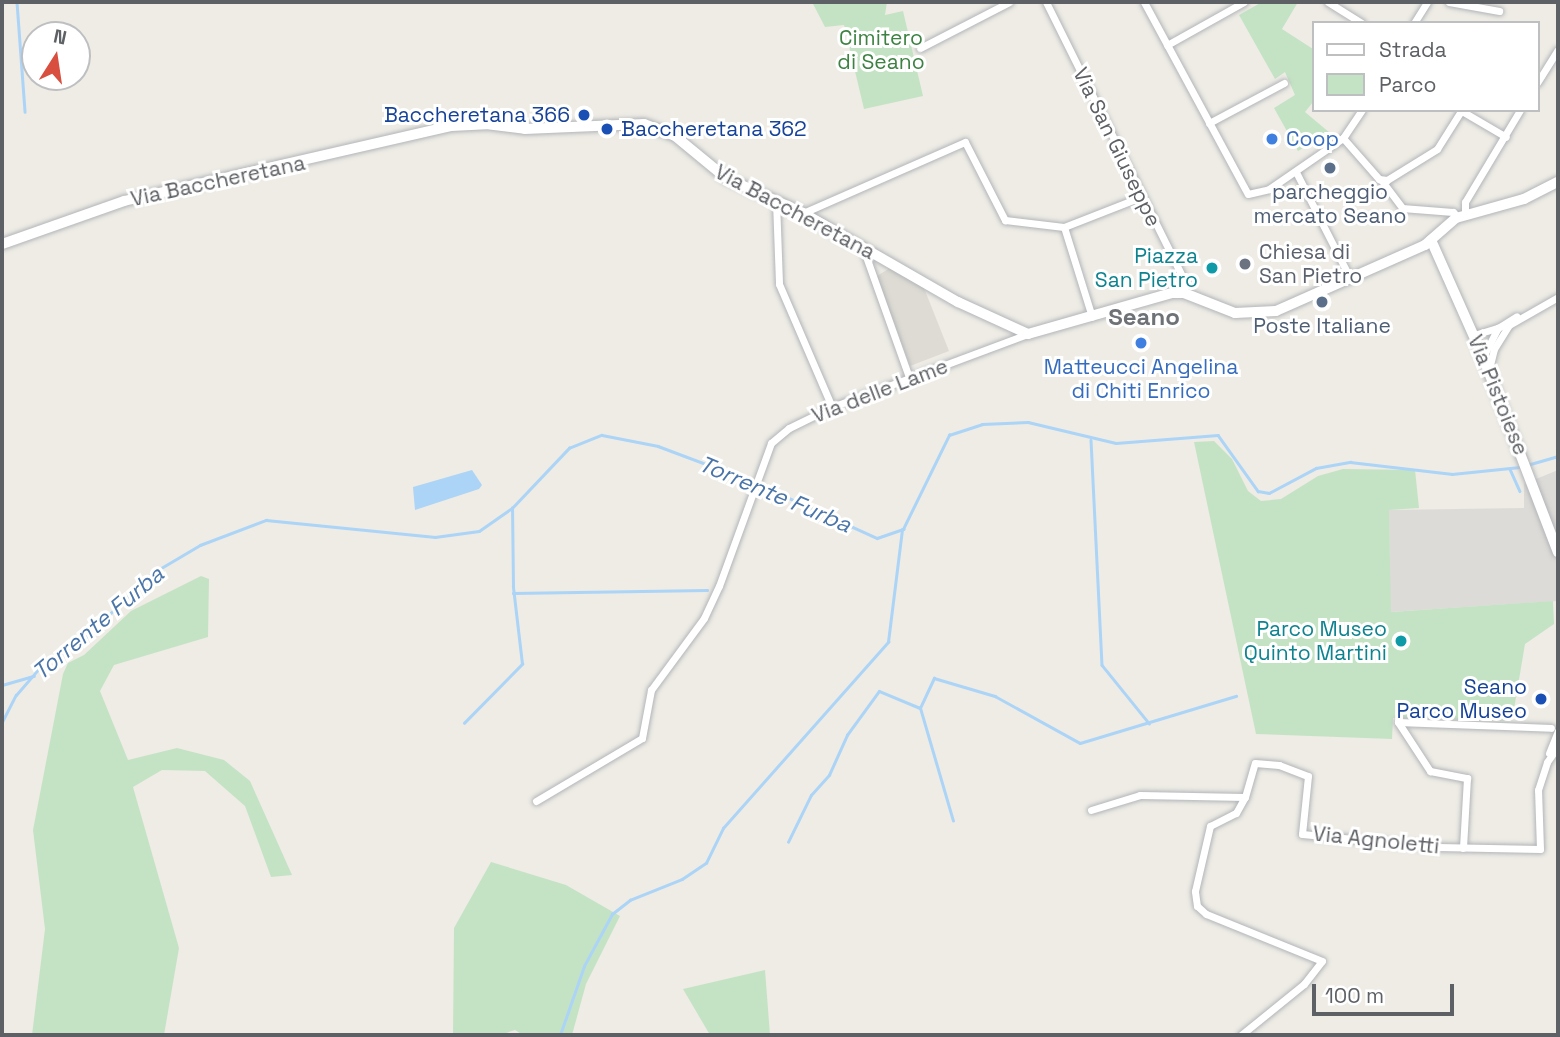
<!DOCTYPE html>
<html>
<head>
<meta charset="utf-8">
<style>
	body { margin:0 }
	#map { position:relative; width:1560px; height:1037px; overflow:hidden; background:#eeece5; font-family:"Space Grotesk",sans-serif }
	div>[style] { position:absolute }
	.industrial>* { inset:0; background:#dddbd7 }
	.education>* { inset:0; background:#dddbd3 }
	.green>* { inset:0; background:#c4e3c5 }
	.water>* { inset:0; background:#acd4f7 }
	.stream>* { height:2.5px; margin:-1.25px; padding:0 1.25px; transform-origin:1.25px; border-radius:1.25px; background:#acd4f7 }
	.roads { filter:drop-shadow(0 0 2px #b2b5b9) drop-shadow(0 0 2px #b2b5b9) }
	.street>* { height:7px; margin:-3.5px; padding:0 3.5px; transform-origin:3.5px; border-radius:3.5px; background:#fff }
	.secondary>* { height:10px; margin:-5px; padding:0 5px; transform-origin:5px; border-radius:5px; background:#fff }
	.dots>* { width:19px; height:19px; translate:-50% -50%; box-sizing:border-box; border:4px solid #fff; border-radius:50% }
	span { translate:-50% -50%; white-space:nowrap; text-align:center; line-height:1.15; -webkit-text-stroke:6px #fff; paint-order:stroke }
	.park-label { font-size:21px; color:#3d8242 }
	.transit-label { font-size:21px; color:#164399 }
	.right { translate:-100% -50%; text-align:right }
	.left { translate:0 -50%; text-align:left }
	.shop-label { font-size:21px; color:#366cbe }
	.street-label { font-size:21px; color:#5d6064 }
	.service-label { font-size:21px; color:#4e5e75 }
	.worship-label { font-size:21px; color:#5b616d }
	.culture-label { font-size:21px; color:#0d838f }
	.water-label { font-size:23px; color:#4a75a8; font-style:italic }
	.quarter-label { font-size:24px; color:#6e7276; font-weight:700 }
	.frame { position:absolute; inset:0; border:4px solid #5d6064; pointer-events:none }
	.legend { position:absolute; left:1312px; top:21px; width:228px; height:91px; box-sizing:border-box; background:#fff; border:2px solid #bebfc1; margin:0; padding:9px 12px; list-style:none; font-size:21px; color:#5d6064 }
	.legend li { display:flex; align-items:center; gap:14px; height:35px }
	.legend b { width:35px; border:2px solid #bebfc1 }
	.north { position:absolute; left:21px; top:21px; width:70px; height:70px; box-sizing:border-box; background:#fff; border:2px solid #bebfc1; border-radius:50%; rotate:12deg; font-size:19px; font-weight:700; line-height:28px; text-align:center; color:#5d6064 }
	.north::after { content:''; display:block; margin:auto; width:24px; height:32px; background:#d94f3f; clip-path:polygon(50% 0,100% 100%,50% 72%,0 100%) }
	.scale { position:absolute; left:1312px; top:984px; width:142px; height:32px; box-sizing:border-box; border:4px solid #5d6064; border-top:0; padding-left:9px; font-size:21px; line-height:24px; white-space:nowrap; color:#5d6064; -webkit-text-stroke:5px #fff; paint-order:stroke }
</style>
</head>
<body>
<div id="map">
	<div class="industrial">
		<div style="clip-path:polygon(1558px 470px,1558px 601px,1390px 612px,1389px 510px,1524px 508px,1524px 484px)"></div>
	</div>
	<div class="education">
		<div style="clip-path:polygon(890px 268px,924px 288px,949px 351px,910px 366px,877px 276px)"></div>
	</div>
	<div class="green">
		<div style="clip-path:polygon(812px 2px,887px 2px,885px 15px,903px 11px,923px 96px,864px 109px,844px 25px,825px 27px)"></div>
		<div style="clip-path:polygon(1262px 2px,1298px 2px,1282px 29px,1313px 49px,1313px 102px,1305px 112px,1330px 133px,1298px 151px,1274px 108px,1295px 95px,1285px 72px,1275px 79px,1239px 15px)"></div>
		<div style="clip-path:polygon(1214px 441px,1232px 459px,1248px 491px,1261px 501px,1281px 499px,1318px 476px,1343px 469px,1415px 470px,1419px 508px,1389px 510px,1391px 612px,1553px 601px,1554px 624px,1525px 644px,1512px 721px,1393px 718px,1392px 739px,1256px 734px,1194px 442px)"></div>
		<div style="clip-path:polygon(201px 576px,209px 579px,208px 637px,114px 665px,100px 691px,128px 760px,177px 748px,224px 760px,250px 781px,292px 875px,271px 877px,245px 806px,205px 771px,162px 770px,133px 787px,179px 948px,164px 1035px,32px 1035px,45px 929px,33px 830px,63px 674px,68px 663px,84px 655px,131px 611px)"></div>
		<div style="clip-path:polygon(491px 862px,566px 885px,620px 916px,586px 984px,572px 1035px,523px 1035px,515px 1030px,500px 1035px,453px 1035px,454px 928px)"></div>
		<div style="clip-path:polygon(765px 970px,770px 1035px,710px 1035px,683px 989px)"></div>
	</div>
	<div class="water">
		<div style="clip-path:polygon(472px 470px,482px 485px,479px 489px,415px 510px,413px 487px)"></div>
	</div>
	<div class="stream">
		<div style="left:17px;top:2px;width:110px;rotate:85.8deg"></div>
		<div style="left:1091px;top:440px;width:225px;rotate:87.2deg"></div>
		<div style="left:1102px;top:665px;width:75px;rotate:51deg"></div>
		<div style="left:1527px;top:465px;width:32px;rotate:-16deg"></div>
		<div style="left:1510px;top:469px;width:24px;rotate:66deg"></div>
		<div style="left:513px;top:593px;width:194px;rotate:-0.9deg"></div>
		<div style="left:2px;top:685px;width:33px;rotate:-16deg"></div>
		<div style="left:2px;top:722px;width:30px;rotate:-63deg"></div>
		<div style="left:16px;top:695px;width:35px;rotate:-49deg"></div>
		<div style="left:39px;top:669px;width:57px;rotate:-34.2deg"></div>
		<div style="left:86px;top:637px;width:91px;rotate:-44.1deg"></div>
		<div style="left:151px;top:574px;width:57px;rotate:-30.6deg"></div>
		<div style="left:200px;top:545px;width:71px;rotate:-20.7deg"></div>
		<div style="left:266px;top:520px;width:170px;rotate:5.7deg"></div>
		<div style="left:435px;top:537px;width:44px;rotate:-7.8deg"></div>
		<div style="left:479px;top:531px;width:40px;rotate:-34.9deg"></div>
		<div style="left:512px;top:508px;width:83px;rotate:-46.5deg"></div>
		<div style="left:569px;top:448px;width:35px;rotate:-22deg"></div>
		<div style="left:602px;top:435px;width:57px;rotate:11.1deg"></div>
		<div style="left:658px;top:446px;width:103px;rotate:20.6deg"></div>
		<div style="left:754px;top:482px;width:135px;rotate:24.5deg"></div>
		<div style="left:877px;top:538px;width:28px;rotate:-19deg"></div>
		<div style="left:903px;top:529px;width:105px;rotate:-63.9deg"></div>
		<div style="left:949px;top:435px;width:35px;rotate:-18deg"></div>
		<div style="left:982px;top:424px;width:46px;rotate:-2.5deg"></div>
		<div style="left:1028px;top:422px;width:90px;rotate:13.4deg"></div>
		<div style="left:1116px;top:443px;width:102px;rotate:-4.5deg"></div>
		<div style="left:1218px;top:435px;width:69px;rotate:54.5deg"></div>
		<div style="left:1258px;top:491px;width:11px;rotate:10deg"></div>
		<div style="left:1269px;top:493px;width:53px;rotate:-28deg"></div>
		<div style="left:1316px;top:468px;width:35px;rotate:-10deg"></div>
		<div style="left:1350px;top:462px;width:103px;rotate:6.7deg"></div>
		<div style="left:1452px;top:474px;width:68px;rotate:-5.9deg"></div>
		<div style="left:464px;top:723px;width:83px;rotate:-45.5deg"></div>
		<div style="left:522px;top:664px;width:78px;rotate:-96.7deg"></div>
		<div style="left:513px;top:587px;width:79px;rotate:-90.7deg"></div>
		<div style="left:953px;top:821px;width:118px;rotate:-106.3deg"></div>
		<div style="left:920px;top:708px;width:33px;rotate:-65deg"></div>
		<div style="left:934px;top:678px;width:64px;rotate:16.4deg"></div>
		<div style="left:995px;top:696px;width:97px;rotate:28.9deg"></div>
		<div style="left:1080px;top:743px;width:163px;rotate:-16.8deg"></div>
		<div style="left:788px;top:842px;width:52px;rotate:-63.9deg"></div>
		<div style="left:811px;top:795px;width:27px;rotate:-48deg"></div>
		<div style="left:829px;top:775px;width:44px;rotate:-65.8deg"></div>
		<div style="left:847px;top:735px;width:54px;rotate:-54deg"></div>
		<div style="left:879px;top:691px;width:44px;rotate:22.5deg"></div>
		<div style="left:560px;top:1035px;width:73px;rotate:-70.8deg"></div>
		<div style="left:584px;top:966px;width:59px;rotate:-61.7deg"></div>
		<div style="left:612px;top:914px;width:23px;rotate:-38deg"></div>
		<div style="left:630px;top:900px;width:56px;rotate:-22deg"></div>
		<div style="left:682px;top:879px;width:29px;rotate:-34deg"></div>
		<div style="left:706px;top:863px;width:39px;rotate:-64deg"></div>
		<div style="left:723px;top:828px;width:249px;rotate:-48.4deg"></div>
		<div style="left:888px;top:642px;width:113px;rotate:-82.9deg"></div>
	</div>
	<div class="roads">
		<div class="street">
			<div style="left:1046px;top:2px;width:313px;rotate:63.6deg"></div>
			<div style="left:1185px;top:282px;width:11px;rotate:95deg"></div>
			<div style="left:1144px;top:2px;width:218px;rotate:61.6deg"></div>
			<div style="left:1248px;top:194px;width:22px;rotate:-13deg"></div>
			<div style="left:1269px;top:189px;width:90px;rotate:-34.6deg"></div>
			<div style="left:1343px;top:138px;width:34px;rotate:-56deg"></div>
			<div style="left:1328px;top:2px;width:40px;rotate:32deg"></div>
			<div style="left:1449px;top:2px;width:51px;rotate:10.2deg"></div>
			<div style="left:1414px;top:23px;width:25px;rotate:-58deg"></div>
			<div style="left:1167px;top:45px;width:88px;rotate:-29.2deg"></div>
			<div style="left:920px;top:48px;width:100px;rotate:-27.3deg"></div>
			<div style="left:1537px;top:83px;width:39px;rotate:-58deg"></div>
			<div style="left:1460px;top:110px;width:53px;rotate:30.4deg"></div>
			<div style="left:1209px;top:123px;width:85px;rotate:-28.1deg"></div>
			<div style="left:1343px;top:138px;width:55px;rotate:48.7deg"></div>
			<div style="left:1379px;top:179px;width:8px;rotate:7deg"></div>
			<div style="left:1387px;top:180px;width:59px;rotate:-31.8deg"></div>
			<div style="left:1437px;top:149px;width:45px;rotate:-57.7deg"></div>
			<div style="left:1296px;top:172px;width:117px;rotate:63deg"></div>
			<div style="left:1382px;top:181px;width:34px;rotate:53deg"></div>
			<div style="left:1402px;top:208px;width:51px;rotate:4.5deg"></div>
			<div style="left:1453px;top:212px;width:7px;rotate:45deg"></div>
			<div style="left:776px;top:201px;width:83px;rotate:87.9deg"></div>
			<div style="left:779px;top:284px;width:134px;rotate:66.7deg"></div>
			<div style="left:803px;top:213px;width:177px;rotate:-23.7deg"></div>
			<div style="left:965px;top:142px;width:88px;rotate:62.9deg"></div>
			<div style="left:1005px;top:220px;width:59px;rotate:6.8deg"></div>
			<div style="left:1064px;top:227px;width:94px;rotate:72.7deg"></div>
			<div style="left:1465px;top:215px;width:13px;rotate:-90deg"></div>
			<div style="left:1465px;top:202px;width:107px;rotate:-59.1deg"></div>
			<div style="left:1064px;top:227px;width:83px;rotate:-21.3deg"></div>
			<div style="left:863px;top:248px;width:140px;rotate:70.4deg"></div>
			<div style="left:1474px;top:335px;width:24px;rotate:-17deg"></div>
			<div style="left:1483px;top:357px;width:33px;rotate:-63deg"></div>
			<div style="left:1498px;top:328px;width:22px;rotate:-32deg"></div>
			<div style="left:1489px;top:369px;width:21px;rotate:-76deg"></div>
			<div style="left:1494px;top:349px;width:28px;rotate:-58deg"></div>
			<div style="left:1509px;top:325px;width:56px;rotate:-29.7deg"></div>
			<div style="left:1398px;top:722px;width:59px;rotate:56.9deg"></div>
			<div style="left:1430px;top:771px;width:38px;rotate:11deg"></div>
			<div style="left:1467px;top:778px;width:70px;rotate:93.3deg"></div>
			<div style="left:1398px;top:722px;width:153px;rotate:2.2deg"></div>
			<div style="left:1549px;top:753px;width:24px;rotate:-68deg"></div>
			<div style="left:536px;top:801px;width:123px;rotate:-30.7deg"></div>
			<div style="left:642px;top:738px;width:49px;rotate:-79.4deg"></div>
			<div style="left:651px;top:690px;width:89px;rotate:-53.6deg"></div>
			<div style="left:704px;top:618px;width:35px;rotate:-65deg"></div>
			<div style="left:719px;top:586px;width:152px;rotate:-70deg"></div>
			<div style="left:771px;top:443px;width:23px;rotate:-40deg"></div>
			<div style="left:789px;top:428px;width:48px;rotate:-26deg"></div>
			<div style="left:832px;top:407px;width:208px;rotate:-20.5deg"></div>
			<div style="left:1091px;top:810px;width:51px;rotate:-17deg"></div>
			<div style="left:1140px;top:795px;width:105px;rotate:1.1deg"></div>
			<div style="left:1245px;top:797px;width:35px;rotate:-74deg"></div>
			<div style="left:1255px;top:763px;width:24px;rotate:5deg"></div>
			<div style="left:1279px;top:765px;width:31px;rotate:21deg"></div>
			<div style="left:1308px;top:776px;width:58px;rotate:95.9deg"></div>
			<div style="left:1302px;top:834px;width:137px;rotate:5.5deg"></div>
			<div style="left:1438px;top:847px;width:102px;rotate:1.1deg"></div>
			<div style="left:1540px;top:849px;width:59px;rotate:-91.9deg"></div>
			<div style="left:1538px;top:790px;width:29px;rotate:-72deg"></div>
			<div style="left:1547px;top:762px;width:19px;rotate:-55deg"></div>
			<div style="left:1241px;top:1035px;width:81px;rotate:-39deg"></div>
			<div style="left:1304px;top:984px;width:29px;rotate:-52deg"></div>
			<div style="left:1322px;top:961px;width:125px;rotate:-157.9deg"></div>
			<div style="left:1206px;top:914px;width:12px;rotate:-138deg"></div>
			<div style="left:1197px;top:906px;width:15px;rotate:-98deg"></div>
			<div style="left:1195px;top:891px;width:67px;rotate:-77deg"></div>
			<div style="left:1210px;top:826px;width:29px;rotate:-27deg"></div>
			<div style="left:1236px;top:813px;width:18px;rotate:-61deg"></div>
		</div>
		<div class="secondary">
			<div style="left:1431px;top:240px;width:128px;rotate:66deg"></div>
			<div style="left:1483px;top:357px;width:209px;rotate:69deg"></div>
			<div style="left:2px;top:244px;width:129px;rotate:-19.4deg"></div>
			<div style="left:124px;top:201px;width:335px;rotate:-12.9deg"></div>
			<div style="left:451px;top:126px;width:35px;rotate:-3deg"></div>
			<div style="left:486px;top:124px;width:39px;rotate:7deg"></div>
			<div style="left:525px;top:129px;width:119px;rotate:-2.4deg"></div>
			<div style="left:644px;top:124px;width:33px;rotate:21deg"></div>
			<div style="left:675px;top:136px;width:66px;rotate:39.5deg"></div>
			<div style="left:726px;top:178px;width:85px;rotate:24.4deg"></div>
			<div style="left:803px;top:213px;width:179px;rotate:29.9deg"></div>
			<div style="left:958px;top:302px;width:77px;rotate:24.6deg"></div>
			<div style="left:1028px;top:334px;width:150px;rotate:-15.9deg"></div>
			<div style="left:1172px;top:293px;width:12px"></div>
			<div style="left:1184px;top:293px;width:55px;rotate:21.4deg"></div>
			<div style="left:1235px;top:313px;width:41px;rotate:-2.8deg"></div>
			<div style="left:1276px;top:311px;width:163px;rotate:-23.9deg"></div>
			<div style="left:1425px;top:245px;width:41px;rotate:-41.1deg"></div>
			<div style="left:1456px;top:218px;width:71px;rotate:-15.6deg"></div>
			<div style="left:1524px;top:199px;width:38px;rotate:-27deg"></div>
		</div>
	</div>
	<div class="dots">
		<div style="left:584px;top:115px;background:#1a4fb4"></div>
		<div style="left:607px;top:129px;background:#1a4fb4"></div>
		<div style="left:1272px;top:139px;background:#3f7fe0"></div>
		<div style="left:1330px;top:168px;background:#5c6f8a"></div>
		<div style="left:1245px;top:264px;background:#6b7280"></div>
		<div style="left:1212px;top:268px;background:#0f9aa8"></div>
		<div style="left:1322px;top:302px;background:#5c6f8a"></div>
		<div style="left:1141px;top:343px;background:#3f7fe0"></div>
		<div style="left:1401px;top:641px;background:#0f9aa8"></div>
		<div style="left:1541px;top:699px;background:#1a4fb4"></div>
	</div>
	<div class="park-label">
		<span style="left:881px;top:50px">Cimitero<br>di Seano</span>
	</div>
	<div class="transit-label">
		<span class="right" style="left:570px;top:115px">Baccheretana 366</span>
		<span class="left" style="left:621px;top:129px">Baccheretana 362</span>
		<span class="right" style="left:1527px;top:699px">Seano<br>Parco Museo</span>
	</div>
	<div class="shop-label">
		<span class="left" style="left:1286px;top:139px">Coop</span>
		<span style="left:1141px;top:379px">Matteucci Angelina<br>di Chiti Enrico</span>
	</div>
	<div class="street-label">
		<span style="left:1117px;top:147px;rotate:64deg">Via San Giuseppe</span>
		<span style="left:218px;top:181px;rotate:-12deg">Via Baccheretana</span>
		<span style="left:795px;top:212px;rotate:28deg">Via Baccheretana</span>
		<span style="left:880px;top:391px;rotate:-21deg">Via delle Lame</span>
		<span style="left:1498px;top:395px;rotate:68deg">Via Pistoiese</span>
		<span style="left:1376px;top:840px;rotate:6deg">Via Agnoletti</span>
	</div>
	<div class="service-label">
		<span style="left:1330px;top:204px">parcheggio<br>mercato Seano</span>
		<span style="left:1322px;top:326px">Poste Italiane</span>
	</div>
	<div class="worship-label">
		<span class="left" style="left:1259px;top:264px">Chiesa di<br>San Pietro</span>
	</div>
	<div class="culture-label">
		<span class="right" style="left:1198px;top:268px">Piazza<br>San Pietro</span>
		<span class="right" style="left:1387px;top:641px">Parco Museo<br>Quinto Martini</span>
	</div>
	<div class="water-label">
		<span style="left:775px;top:494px;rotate:23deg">Torrente Furba</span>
		<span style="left:98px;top:623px;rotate:-40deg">Torrente Furba</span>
	</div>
	<div class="quarter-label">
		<span style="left:1144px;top:317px">Seano</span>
	</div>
	<div class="frame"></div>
	<ul class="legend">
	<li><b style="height:9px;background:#fff"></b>Strada</li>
	<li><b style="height:19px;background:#c4e3c5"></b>Parco</li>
	</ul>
	<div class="north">N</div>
	<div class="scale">100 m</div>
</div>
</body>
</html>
